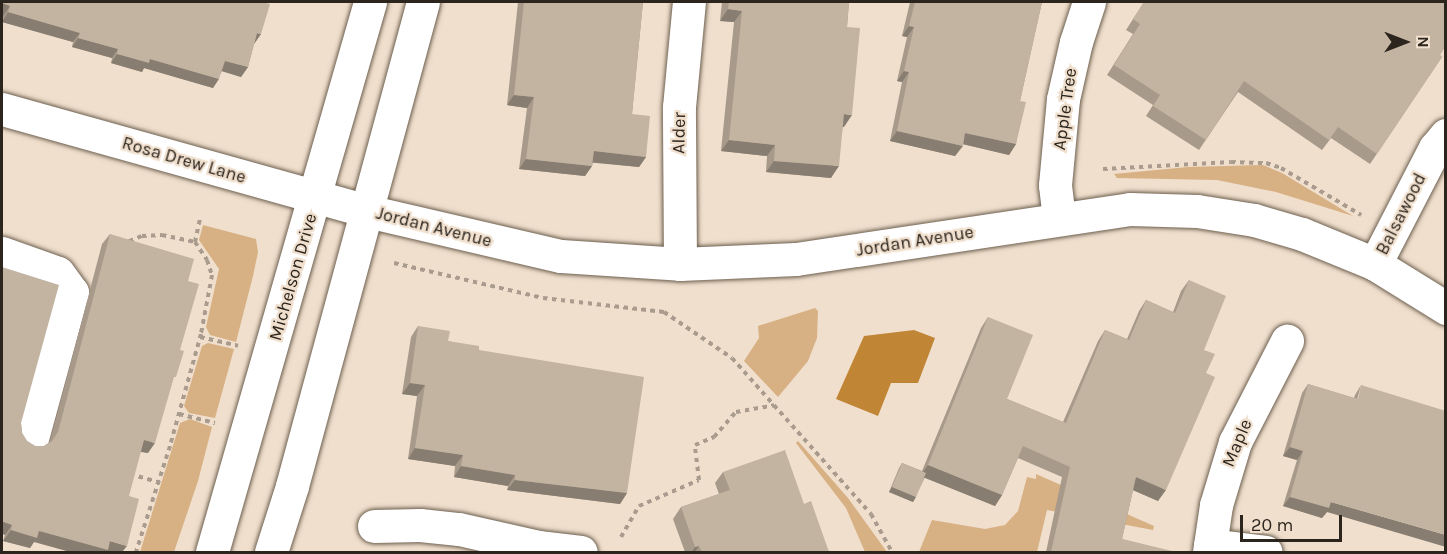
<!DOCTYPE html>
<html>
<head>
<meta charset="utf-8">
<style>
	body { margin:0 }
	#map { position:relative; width:1447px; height:554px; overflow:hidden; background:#f0dfcd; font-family:Karla,sans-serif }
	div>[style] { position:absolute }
	.green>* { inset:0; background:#d7b083 }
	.water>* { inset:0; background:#c18536 }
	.path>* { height:4px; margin-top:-2px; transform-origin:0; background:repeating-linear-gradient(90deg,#a99c8e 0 4.5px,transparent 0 9px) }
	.roads { filter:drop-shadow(0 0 2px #6d5f4f) drop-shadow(0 0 2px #6d5f4f) }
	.minor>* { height:33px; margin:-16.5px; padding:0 16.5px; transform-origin:16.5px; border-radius:16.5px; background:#fff }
	.major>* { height:33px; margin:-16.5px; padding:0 16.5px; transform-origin:16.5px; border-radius:16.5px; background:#fff }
	.wall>* { inset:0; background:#a89a8a }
	.shaded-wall>* { inset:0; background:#887d71 }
	.building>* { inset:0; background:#c3b3a1 }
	span { translate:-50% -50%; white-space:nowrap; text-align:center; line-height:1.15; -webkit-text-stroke:4.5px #f0dfcd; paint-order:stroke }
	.street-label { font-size:18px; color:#2b251e }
	.frame { position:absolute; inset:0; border:3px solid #2b251e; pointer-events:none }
	.north { position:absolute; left:1375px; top:12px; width:60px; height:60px; -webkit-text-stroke:4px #f0dfcd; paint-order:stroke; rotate:90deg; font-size:16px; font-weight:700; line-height:24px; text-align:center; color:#2b251e }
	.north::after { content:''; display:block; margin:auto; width:21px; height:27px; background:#2b251e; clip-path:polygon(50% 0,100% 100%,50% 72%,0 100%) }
	.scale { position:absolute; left:1240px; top:515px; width:102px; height:27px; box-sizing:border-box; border:3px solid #2b251e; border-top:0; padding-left:8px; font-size:18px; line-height:21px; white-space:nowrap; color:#2b251e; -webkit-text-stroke:4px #f0dfcd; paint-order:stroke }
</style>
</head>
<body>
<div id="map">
	<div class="green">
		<div style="clip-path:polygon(1263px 165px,1282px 173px,1353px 216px,1276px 192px,1217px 180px,1117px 178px,1114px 174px,1188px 167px)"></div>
		<div style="clip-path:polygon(203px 225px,256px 239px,258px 252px,253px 276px,236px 342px,210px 335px,206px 327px,219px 269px,199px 240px)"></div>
		<div style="clip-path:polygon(815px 308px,818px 311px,817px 338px,808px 361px,778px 397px,744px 361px,759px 338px,758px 326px)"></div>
		<div style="clip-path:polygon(208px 343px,234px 349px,215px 418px,189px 413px,184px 406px,202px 346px)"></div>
		<div style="clip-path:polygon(190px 419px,212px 427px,198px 481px,174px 552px,140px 552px,180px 423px)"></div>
		<div style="clip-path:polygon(798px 441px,848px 498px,887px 552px,865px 552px,846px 508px,796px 443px)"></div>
		<div style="clip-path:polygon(1036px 474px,1154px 526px,1153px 530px,1047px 510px,1037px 552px,919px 552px,932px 520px,985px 529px,1005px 525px,1018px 511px,1027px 477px,1036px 479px)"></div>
	</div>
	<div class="water">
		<div style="clip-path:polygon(914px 330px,935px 338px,918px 383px,891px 383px,878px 416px,836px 399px,864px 336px)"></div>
	</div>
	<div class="path">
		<div style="left:1103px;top:169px;width:128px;rotate:-3.1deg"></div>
		<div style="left:1231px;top:162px;width:35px;rotate:2deg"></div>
		<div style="left:1266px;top:163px;width:16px;rotate:18deg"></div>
		<div style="left:1281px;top:168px;width:93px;rotate:30.4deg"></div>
		<div style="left:129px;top:241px;width:14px;rotate:-21deg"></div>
		<div style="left:142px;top:236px;width:20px;rotate:-3deg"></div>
		<div style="left:162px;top:235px;width:34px;rotate:12deg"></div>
		<div style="left:195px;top:242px;width:22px;rotate:56deg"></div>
		<div style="left:207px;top:260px;width:16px;rotate:72deg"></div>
		<div style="left:212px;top:275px;width:60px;rotate:100.6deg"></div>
		<div style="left:201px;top:334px;width:116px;rotate:105.5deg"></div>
		<div style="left:170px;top:446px;width:111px;rotate:107.8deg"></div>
		<div style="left:195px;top:242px;width:25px;rotate:-78deg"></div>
		<div style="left:394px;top:263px;width:153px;rotate:13.2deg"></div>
		<div style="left:543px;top:298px;width:122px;rotate:6.6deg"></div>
		<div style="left:664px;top:312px;width:82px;rotate:34.1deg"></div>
		<div style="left:732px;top:358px;width:209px;rotate:48.3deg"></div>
		<div style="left:871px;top:514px;width:43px;rotate:61.1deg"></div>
		<div style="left:200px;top:337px;width:39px;rotate:13deg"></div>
		<div style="left:179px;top:414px;width:37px;rotate:14deg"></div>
		<div style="left:130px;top:474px;width:29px;rotate:16deg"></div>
		<div style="left:621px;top:537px;width:36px;rotate:-60deg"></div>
		<div style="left:639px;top:506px;width:65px;rotate:-23.4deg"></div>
		<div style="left:699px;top:480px;width:35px;rotate:-97deg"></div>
		<div style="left:695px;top:445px;width:21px;rotate:-23deg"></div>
		<div style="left:714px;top:437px;width:33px;rotate:-49deg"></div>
		<div style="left:736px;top:412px;width:39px;rotate:-10deg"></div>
	</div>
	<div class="roads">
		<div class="minor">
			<div style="left:2px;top:109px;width:379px;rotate:15.6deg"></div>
			<div style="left:367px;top:211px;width:199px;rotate:13.1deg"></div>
			<div style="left:561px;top:256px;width:119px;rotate:3.8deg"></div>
			<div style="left:680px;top:264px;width:116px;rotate:-2.5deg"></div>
			<div style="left:796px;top:259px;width:338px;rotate:-8.5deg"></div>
			<div style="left:1130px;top:209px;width:67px;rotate:1.7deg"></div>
			<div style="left:1197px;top:211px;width:58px;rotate:9deg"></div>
			<div style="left:1254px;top:220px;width:50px;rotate:16.3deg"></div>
			<div style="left:1302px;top:234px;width:79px;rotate:22.3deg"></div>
			<div style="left:1375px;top:264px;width:84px;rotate:31.8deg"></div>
			<div style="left:1059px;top:218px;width:33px;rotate:-97deg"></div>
			<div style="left:1055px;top:185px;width:86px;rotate:-84.7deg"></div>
			<div style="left:1063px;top:99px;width:58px;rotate:-77.2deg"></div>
			<div style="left:1076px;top:42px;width:42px;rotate:-72deg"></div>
			<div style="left:2px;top:253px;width:59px;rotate:19.7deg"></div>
			<div style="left:58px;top:273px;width:24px;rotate:54deg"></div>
			<div style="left:72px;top:292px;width:151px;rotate:105.3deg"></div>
			<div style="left:680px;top:264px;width:157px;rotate:-90.4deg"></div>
			<div style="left:679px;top:107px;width:105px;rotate:-84.6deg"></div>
			<div style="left:1375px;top:264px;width:131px;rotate:-62.7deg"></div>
			<div style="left:1435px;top:148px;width:17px;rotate:-50deg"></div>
			<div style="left:374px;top:526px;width:46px;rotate:-1.2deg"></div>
			<div style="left:420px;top:525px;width:39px;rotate:6deg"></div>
			<div style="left:459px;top:529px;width:81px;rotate:12.8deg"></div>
			<div style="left:538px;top:547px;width:43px;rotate:6.6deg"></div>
			<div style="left:1210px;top:545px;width:56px;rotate:7.1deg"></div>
			<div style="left:1209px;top:552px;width:48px;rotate:-81.5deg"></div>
			<div style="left:1216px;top:505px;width:66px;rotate:-73.2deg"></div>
			<div style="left:1235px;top:442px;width:114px;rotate:-62.8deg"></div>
		</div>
		<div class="major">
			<div style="left:212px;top:552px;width:572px;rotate:-73.97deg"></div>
			<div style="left:271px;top:552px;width:69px;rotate:-72.3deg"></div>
			<div style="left:292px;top:486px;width:501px;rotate:-74.86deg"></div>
		</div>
	</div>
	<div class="wall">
		<div style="clip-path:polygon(2px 2px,261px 34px,254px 44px,248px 67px,241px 77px,222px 71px,213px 88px,144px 68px,142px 72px,111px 63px,112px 58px,72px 47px,73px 42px,2px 22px,3px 16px)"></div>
		<div style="clip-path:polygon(518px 2px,643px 2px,632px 114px,646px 157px,639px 167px,593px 162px,592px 166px,585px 176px,519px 169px,527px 108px,507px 105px)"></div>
		<div style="clip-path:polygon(722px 2px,849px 2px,847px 27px,844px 127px,843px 126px,831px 178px,766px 172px,767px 156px,721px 151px,734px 22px,720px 21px)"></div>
		<div style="clip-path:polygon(910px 2px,1042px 2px,1020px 101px,1016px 144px,1009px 155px,963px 144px,955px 156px,890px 141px,902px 82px,897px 81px,907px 37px,902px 36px)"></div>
		<div style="clip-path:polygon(1144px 2px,1446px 2px,1440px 55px,1442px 57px,1370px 164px,1331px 138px,1322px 150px,1238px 92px,1199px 150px,1146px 116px,1153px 105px,1107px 75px,1133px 34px,1126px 30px)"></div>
		<div style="clip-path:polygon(110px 234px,188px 281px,171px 385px,148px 453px,141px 452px,34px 542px,30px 548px,3px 541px,5px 535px,21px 423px,22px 433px,27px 441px,35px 446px,44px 446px,50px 442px,102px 244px)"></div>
		<div style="clip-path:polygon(1189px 280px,1204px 350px,1206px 373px,1158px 501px,1133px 490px,1122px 539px,1172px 552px,1046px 552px,1062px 477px,1018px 458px,1002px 495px,995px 506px,925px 477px,913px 502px,889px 492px,899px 468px,902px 463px,922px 471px,981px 328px,988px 317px,1007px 399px,1063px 422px,1098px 341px,1105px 330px,1127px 339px,1139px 311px,1146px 300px,1173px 312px,1181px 291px)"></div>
		<div style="clip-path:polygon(418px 326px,448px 341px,479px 350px,627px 493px,620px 504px,507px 490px,508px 486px,454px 477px,455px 466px,408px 459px,417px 396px,402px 394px,411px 337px)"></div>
		<div style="clip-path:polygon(1308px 384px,1354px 398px,1355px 395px,1361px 385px,1327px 512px,1322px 518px,1283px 506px,1297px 460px,1283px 456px,1302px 393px)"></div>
		<div style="clip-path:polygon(723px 472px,804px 504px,829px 552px,685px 552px,673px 519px,681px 507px,719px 494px,715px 483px)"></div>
	</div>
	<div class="shaded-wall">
		<div style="clip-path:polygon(2px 3px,10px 6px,3px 16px,2px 15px)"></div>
		<div style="clip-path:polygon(728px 9px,742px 11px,734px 22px,720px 21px)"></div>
		<div style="clip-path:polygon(8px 12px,80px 33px,73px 42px,2px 22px)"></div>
		<div style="clip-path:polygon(909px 26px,914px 27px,907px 37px,902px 36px)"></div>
		<div style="clip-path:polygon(257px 33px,261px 34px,254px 44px)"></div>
		<div style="clip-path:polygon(78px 38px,118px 49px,112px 58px,72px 47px)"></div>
		<div style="clip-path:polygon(117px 54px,150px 59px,219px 79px,213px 88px,144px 68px,142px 72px,111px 63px)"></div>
		<div style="clip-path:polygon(225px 61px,248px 67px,241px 77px,218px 70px)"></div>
		<div style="clip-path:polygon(904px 71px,909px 72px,902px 82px,897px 81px)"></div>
		<div style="clip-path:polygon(514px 95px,534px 97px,527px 108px,507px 105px)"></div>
		<div style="clip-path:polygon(844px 114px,852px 115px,844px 127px,836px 125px)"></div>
		<div style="clip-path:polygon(897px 131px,963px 146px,955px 156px,890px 141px)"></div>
		<div style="clip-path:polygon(965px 133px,1016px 144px,1009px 155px,958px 143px)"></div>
		<div style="clip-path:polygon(729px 140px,775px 145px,767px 156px,721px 151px)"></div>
		<div style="clip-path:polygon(594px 151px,646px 157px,639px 167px,586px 162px)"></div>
		<div style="clip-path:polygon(526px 159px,592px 166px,585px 176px,519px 169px)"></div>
		<div style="clip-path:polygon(774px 161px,839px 166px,831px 178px,766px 172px)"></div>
		<div style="clip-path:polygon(410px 383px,425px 385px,417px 396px,402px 394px)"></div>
		<div style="clip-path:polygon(144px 440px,155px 443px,148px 453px,137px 451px)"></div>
		<div style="clip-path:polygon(1290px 447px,1303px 451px,1297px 460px,1283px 456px)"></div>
		<div style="clip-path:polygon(415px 448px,463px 455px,455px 466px,408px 459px)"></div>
		<div style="clip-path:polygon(928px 465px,1002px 495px,995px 506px,920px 476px)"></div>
		<div style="clip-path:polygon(461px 466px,515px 475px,508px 486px,454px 477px)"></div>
		<div style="clip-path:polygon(1136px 477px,1166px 490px,1158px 501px,1128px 488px)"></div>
		<div style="clip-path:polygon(515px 480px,627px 493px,620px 504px,507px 490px)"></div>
		<div style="clip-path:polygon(892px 487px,916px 497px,913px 502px,889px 492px)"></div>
		<div style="clip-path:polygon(1290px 497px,1331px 502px,1446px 535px,1446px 547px,1327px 512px,1322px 518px,1283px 506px)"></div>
		<div style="clip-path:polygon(2px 521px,12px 525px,5px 535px,2px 534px)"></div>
		<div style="clip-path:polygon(11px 530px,39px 531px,110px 541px,127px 546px,122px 552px,70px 552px,34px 542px,30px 548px,3px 541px)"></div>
		<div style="clip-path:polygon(699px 546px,695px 552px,692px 552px,695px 547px)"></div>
	</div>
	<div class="building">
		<div style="clip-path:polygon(2px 2px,262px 2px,270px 4px,261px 34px,257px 33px,248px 67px,225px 61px,219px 79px,150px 59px,149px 63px,117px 54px,118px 49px,78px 38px,80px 33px,8px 12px,10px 6px,2px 3px)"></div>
		<div style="clip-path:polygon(524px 2px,643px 2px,632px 114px,650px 116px,646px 157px,594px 151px,592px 166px,526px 159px,534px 97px,514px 95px)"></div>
		<div style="clip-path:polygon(729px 2px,849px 2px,847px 27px,860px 28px,852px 115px,844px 114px,839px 166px,774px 161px,775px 145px,729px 140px,742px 11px,728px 9px)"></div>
		<div style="clip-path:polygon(915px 2px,1042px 2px,1020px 101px,1026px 102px,1016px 144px,965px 133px,963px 146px,897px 131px,909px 72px,904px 71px,914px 27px,909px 26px)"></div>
		<div style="clip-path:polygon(1144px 2px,1446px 2px,1446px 46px,1440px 55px,1442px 57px,1377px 154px,1338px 127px,1329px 140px,1244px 81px,1206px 140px,1153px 106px,1160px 95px,1114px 65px,1140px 24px,1133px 19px)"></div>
		<div style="clip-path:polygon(110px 234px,194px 259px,188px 281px,199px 284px,180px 350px,184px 351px,176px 377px,174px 377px,155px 443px,144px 440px,129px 496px,139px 499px,127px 546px,110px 541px,108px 550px,39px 531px,37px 538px,11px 530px,12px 525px,2px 521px,2px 267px,59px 285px,21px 423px,22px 433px,27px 441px,35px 446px,44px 446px,52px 441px,58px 432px)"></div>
		<div style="clip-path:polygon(1189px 280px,1226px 296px,1204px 350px,1215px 354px,1206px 373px,1215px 377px,1166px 490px,1136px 477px,1122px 539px,1172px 551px,1172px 552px,1051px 552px,1070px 467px,1023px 446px,1002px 495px,928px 465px,988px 317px,1033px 335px,1007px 399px,1066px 423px,1105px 330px,1129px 340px,1146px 300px,1175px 313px)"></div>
		<div style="clip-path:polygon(418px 326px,450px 331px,448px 341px,479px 346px,479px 350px,644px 377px,627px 493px,515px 480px,515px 475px,461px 466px,463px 455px,415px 448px,425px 385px,410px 383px)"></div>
		<div style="clip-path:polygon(1308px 384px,1358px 399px,1361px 385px,1446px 411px,1446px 535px,1331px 502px,1329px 508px,1290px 497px,1303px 451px,1290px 447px)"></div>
		<div style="clip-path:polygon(785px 450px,804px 504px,811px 501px,829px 552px,702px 552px,699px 546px,695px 547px,681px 507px,730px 490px,723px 472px)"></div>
		<div style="clip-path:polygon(902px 463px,926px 473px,916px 497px,892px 487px)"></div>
	</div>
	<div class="street-label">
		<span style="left:1065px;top:109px;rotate:-82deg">Apple Tree</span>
		<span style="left:679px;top:133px;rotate:-89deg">Alder</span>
		<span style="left:184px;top:160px;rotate:16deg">Rosa Drew Lane</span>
		<span style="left:1401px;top:214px;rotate:-63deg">Balsawood</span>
		<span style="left:434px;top:227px;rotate:14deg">Jordan Avenue</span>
		<span style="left:915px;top:241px;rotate:-9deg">Jordan Avenue</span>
		<span style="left:293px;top:277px;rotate:-74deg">Michelson Drive</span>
		<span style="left:1237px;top:443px;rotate:-67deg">Maple</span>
	</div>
	<div class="frame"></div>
	<div class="north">N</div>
	<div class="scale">20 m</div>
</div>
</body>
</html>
